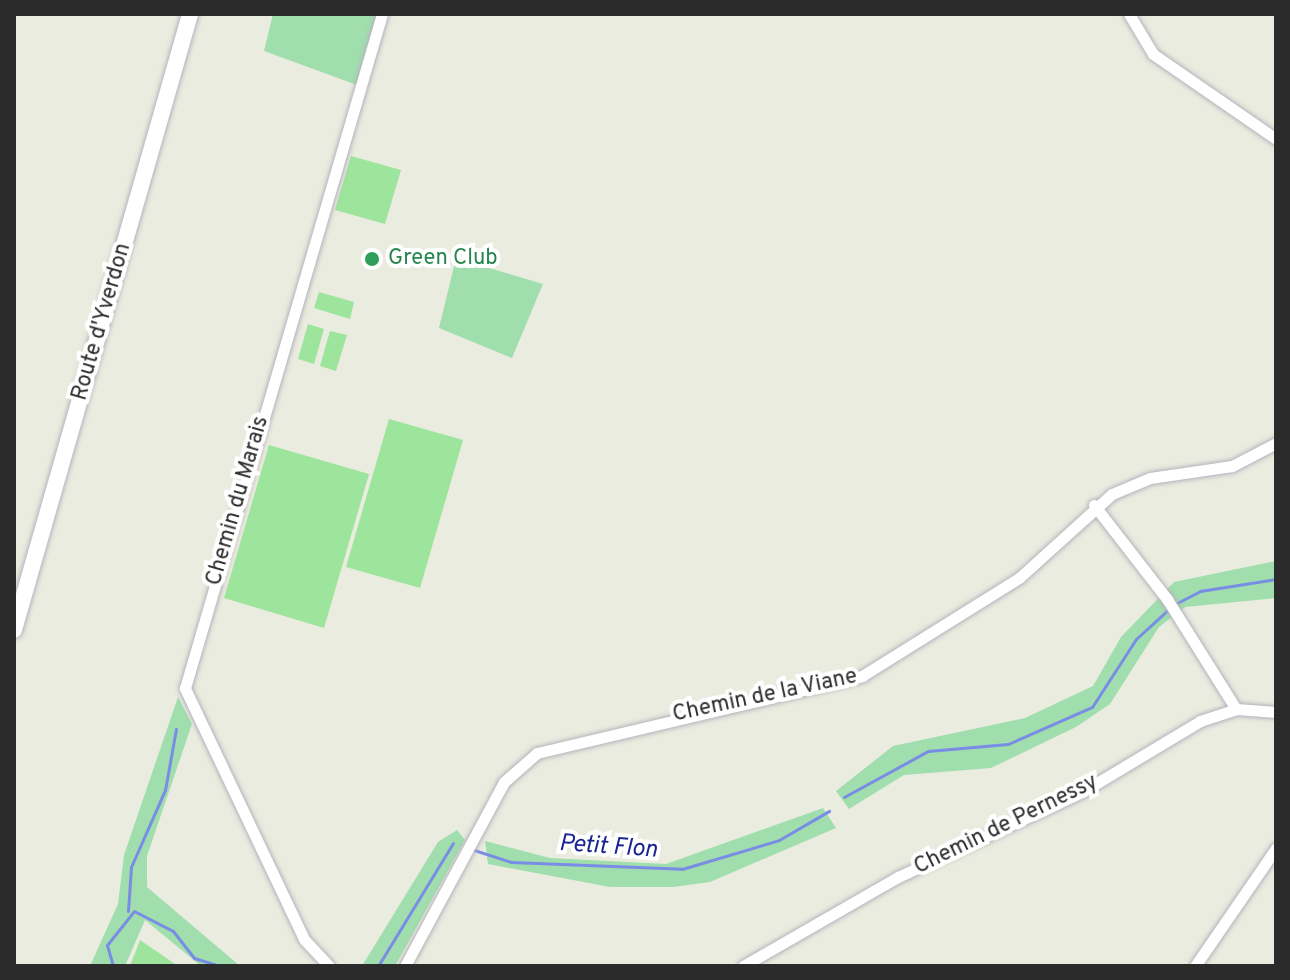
<!DOCTYPE html>
<html>
<head>
<meta charset="utf-8">
<style>
	body { margin:0 }
	#map { position:relative; width:1290px; height:980px; overflow:hidden; background:#eaecdf; font-family:Overpass,sans-serif }
	div>[style] { position:absolute }
	.green>* { inset:0; background:#a0dead }
	.pitch>* { inset:0; background:#9de49c }
	.stream>* { height:3px; margin:-1.5px; padding:0 1.5px; transform-origin:1.5px; border-radius:1.5px; background:#7a8de5 }
	.roads { filter:drop-shadow(0 0 2px #b6b2bd) drop-shadow(0 0 2px #b6b2bd) }
	.street>* { height:11px; margin:-5.5px; padding:0 5.5px; transform-origin:5.5px; border-radius:5.5px; background:#fff }
	.secondary>* { height:16px; margin:-8px; padding:0 8px; transform-origin:8px; border-radius:8px; background:#fff }
	.dots>* { width:22px; height:22px; translate:-50% -50%; box-sizing:border-box; border:4px solid #fff; border-radius:50% }
	span { translate:-50% -50%; white-space:nowrap; text-align:center; line-height:1.15; -webkit-text-stroke:8px #fff; paint-order:stroke }
	.leisure-label { font-size:22px; color:#27864d }
	.left { translate:0 -50%; text-align:left }
	.street-label { font-size:22px; color:#2b2b2b }
	.water-label { font-size:24px; color:#192492; font-style:italic }
	.frame { position:absolute; inset:0; border:16px solid #2b2b2b; pointer-events:none }
</style>
</head>
<body>
<div id="map">
	<div class="green">
		<div style="clip-path:polygon(273px 14px,378px 14px,357px 85px,264px 51px)"></div>
		<div style="clip-path:polygon(456px 258px,543px 284px,512px 358px,439px 328px)"></div>
		<div style="clip-path:polygon(1276px 561px,1276px 598px,1185px 607px,1159px 627px,1110px 704px,1076px 727px,991px 768px,904px 775px,849px 809px,836px 791px,893px 746px,1025px 718px,1093px 686px,1121px 637px,1174px 582px)"></div>
		<div style="clip-path:polygon(178px 697px,192px 724px,147px 856px,147px 887px,240px 966px,201px 966px,145px 920px,125px 966px,90px 966px,118px 904px,124px 855px)"></div>
		<div style="clip-path:polygon(823px 808px,836px 828px,710px 882px,673px 887px,610px 887px,488px 864px,485px 841px,550px 858px,666px 864px)"></div>
		<div style="clip-path:polygon(457px 830px,465px 840px,395px 966px,362px 966px,438px 842px)"></div>
	</div>
	<div class="pitch">
		<div style="clip-path:polygon(351px 156px,401px 170px,385px 224px,335px 210px)"></div>
		<div style="clip-path:polygon(319px 292px,354px 302px,350px 319px,314px 308px)"></div>
		<div style="clip-path:polygon(308px 324px,324px 329px,314px 364px,298px 359px)"></div>
		<div style="clip-path:polygon(330px 331px,347px 335px,336px 371px,320px 366px)"></div>
		<div style="clip-path:polygon(389px 419px,463px 440px,420px 588px,346px 567px)"></div>
		<div style="clip-path:polygon(269px 445px,369px 474px,324px 628px,224px 598px)"></div>
		<div style="clip-path:polygon(140px 940px,178px 966px,130px 966px)"></div>
	</div>
	<div class="stream">
		<div style="left:1175px;top:604px;width:28px;rotate:-27deg"></div>
		<div style="left:1200px;top:591px;width:77px;rotate:-9deg"></div>
		<div style="left:844px;top:797px;width:96px;rotate:-28.7deg"></div>
		<div style="left:928px;top:751px;width:80px;rotate:-5deg"></div>
		<div style="left:1008px;top:744px;width:92px;rotate:-23.8deg"></div>
		<div style="left:1092px;top:707px;width:81px;rotate:-57.1deg"></div>
		<div style="left:1136px;top:639px;width:45px;rotate:-42.3deg"></div>
		<div style="left:471px;top:849px;width:42px;rotate:18deg"></div>
		<div style="left:511px;top:862px;width:171px;rotate:2.3deg"></div>
		<div style="left:682px;top:869px;width:101px;rotate:-16.6deg"></div>
		<div style="left:779px;top:840px;width:58px;rotate:-30.1deg"></div>
		<div style="left:128px;top:911px;width:44px;rotate:-86.1deg"></div>
		<div style="left:131px;top:867px;width:84px;rotate:-66.2deg"></div>
		<div style="left:165px;top:790px;width:62px;rotate:-79.8deg"></div>
		<div style="left:113px;top:966px;width:22px;rotate:-106deg"></div>
		<div style="left:107px;top:945px;width:43px;rotate:-51.5deg"></div>
		<div style="left:134px;top:911px;width:44px;rotate:27.1deg"></div>
		<div style="left:173px;top:931px;width:34px;rotate:52deg"></div>
		<div style="left:194px;top:958px;width:28px;rotate:17deg"></div>
		<div style="left:378px;top:966px;width:144px;rotate:-58.6deg"></div>
	</div>
	<div class="roads">
		<div class="street">
			<div style="left:1129px;top:14px;width:47px;rotate:59deg"></div>
			<div style="left:1153px;top:54px;width:150px;rotate:34.6deg"></div>
			<div style="left:1094px;top:505px;width:119px;rotate:52.2deg"></div>
			<div style="left:1167px;top:599px;width:130px;rotate:57.9deg"></div>
			<div style="left:329px;top:966px;width:37px;rotate:-133deg"></div>
			<div style="left:304px;top:939px;width:278px;rotate:-115.4deg"></div>
			<div style="left:185px;top:688px;width:702px;rotate:-73.71deg"></div>
			<div style="left:405px;top:966px;width:209px;rotate:-61.7deg"></div>
			<div style="left:504px;top:782px;width:44px;rotate:-41.3deg"></div>
			<div style="left:537px;top:753px;width:334px;rotate:-13.3deg"></div>
			<div style="left:862px;top:676px;width:185px;rotate:-32deg"></div>
			<div style="left:1019px;top:578px;width:125px;rotate:-42.1deg"></div>
			<div style="left:1112px;top:494px;width:41px;rotate:-22.8deg"></div>
			<div style="left:1150px;top:478px;width:83px;rotate:-8.3deg"></div>
			<div style="left:1232px;top:466px;width:50px;rotate:-27.6deg"></div>
			<div style="left:743px;top:966px;width:179px;rotate:-29.9deg"></div>
			<div style="left:898px;top:877px;width:203px;rotate:-24.8deg"></div>
			<div style="left:1082px;top:792px;width:138px;rotate:-31deg"></div>
			<div style="left:1200px;top:721px;width:38px;rotate:-18deg"></div>
			<div style="left:1236px;top:709px;width:40px;rotate:4.3deg"></div>
			<div style="left:1195px;top:966px;width:143px;rotate:-55.5deg"></div>
		</div>
		<div class="secondary">
			<div style="left:14px;top:630px;width:641px;rotate:-74.05deg"></div>
		</div>
	</div>
	<div class="dots">
		<div style="left:372px;top:259px;background:#2e9e5b"></div>
	</div>
	<div class="leisure-label">
		<span class="left" style="left:388px;top:259px">Green Club</span>
	</div>
	<div class="street-label">
		<span style="left:102px;top:322px;rotate:-74deg">Route d'Yverdon</span>
		<span style="left:238px;top:501px;rotate:-74deg">Chemin du Marais</span>
		<span style="left:765px;top:696px;rotate:-12deg">Chemin de la Viane</span>
		<span style="left:1006px;top:825px;rotate:-26deg">Chemin de Pernessy</span>
	</div>
	<div class="water-label">
		<span style="left:608px;top:848px;rotate:4deg">Petit Flon</span>
	</div>
	<div class="frame"></div>
</div>
</body>
</html>
